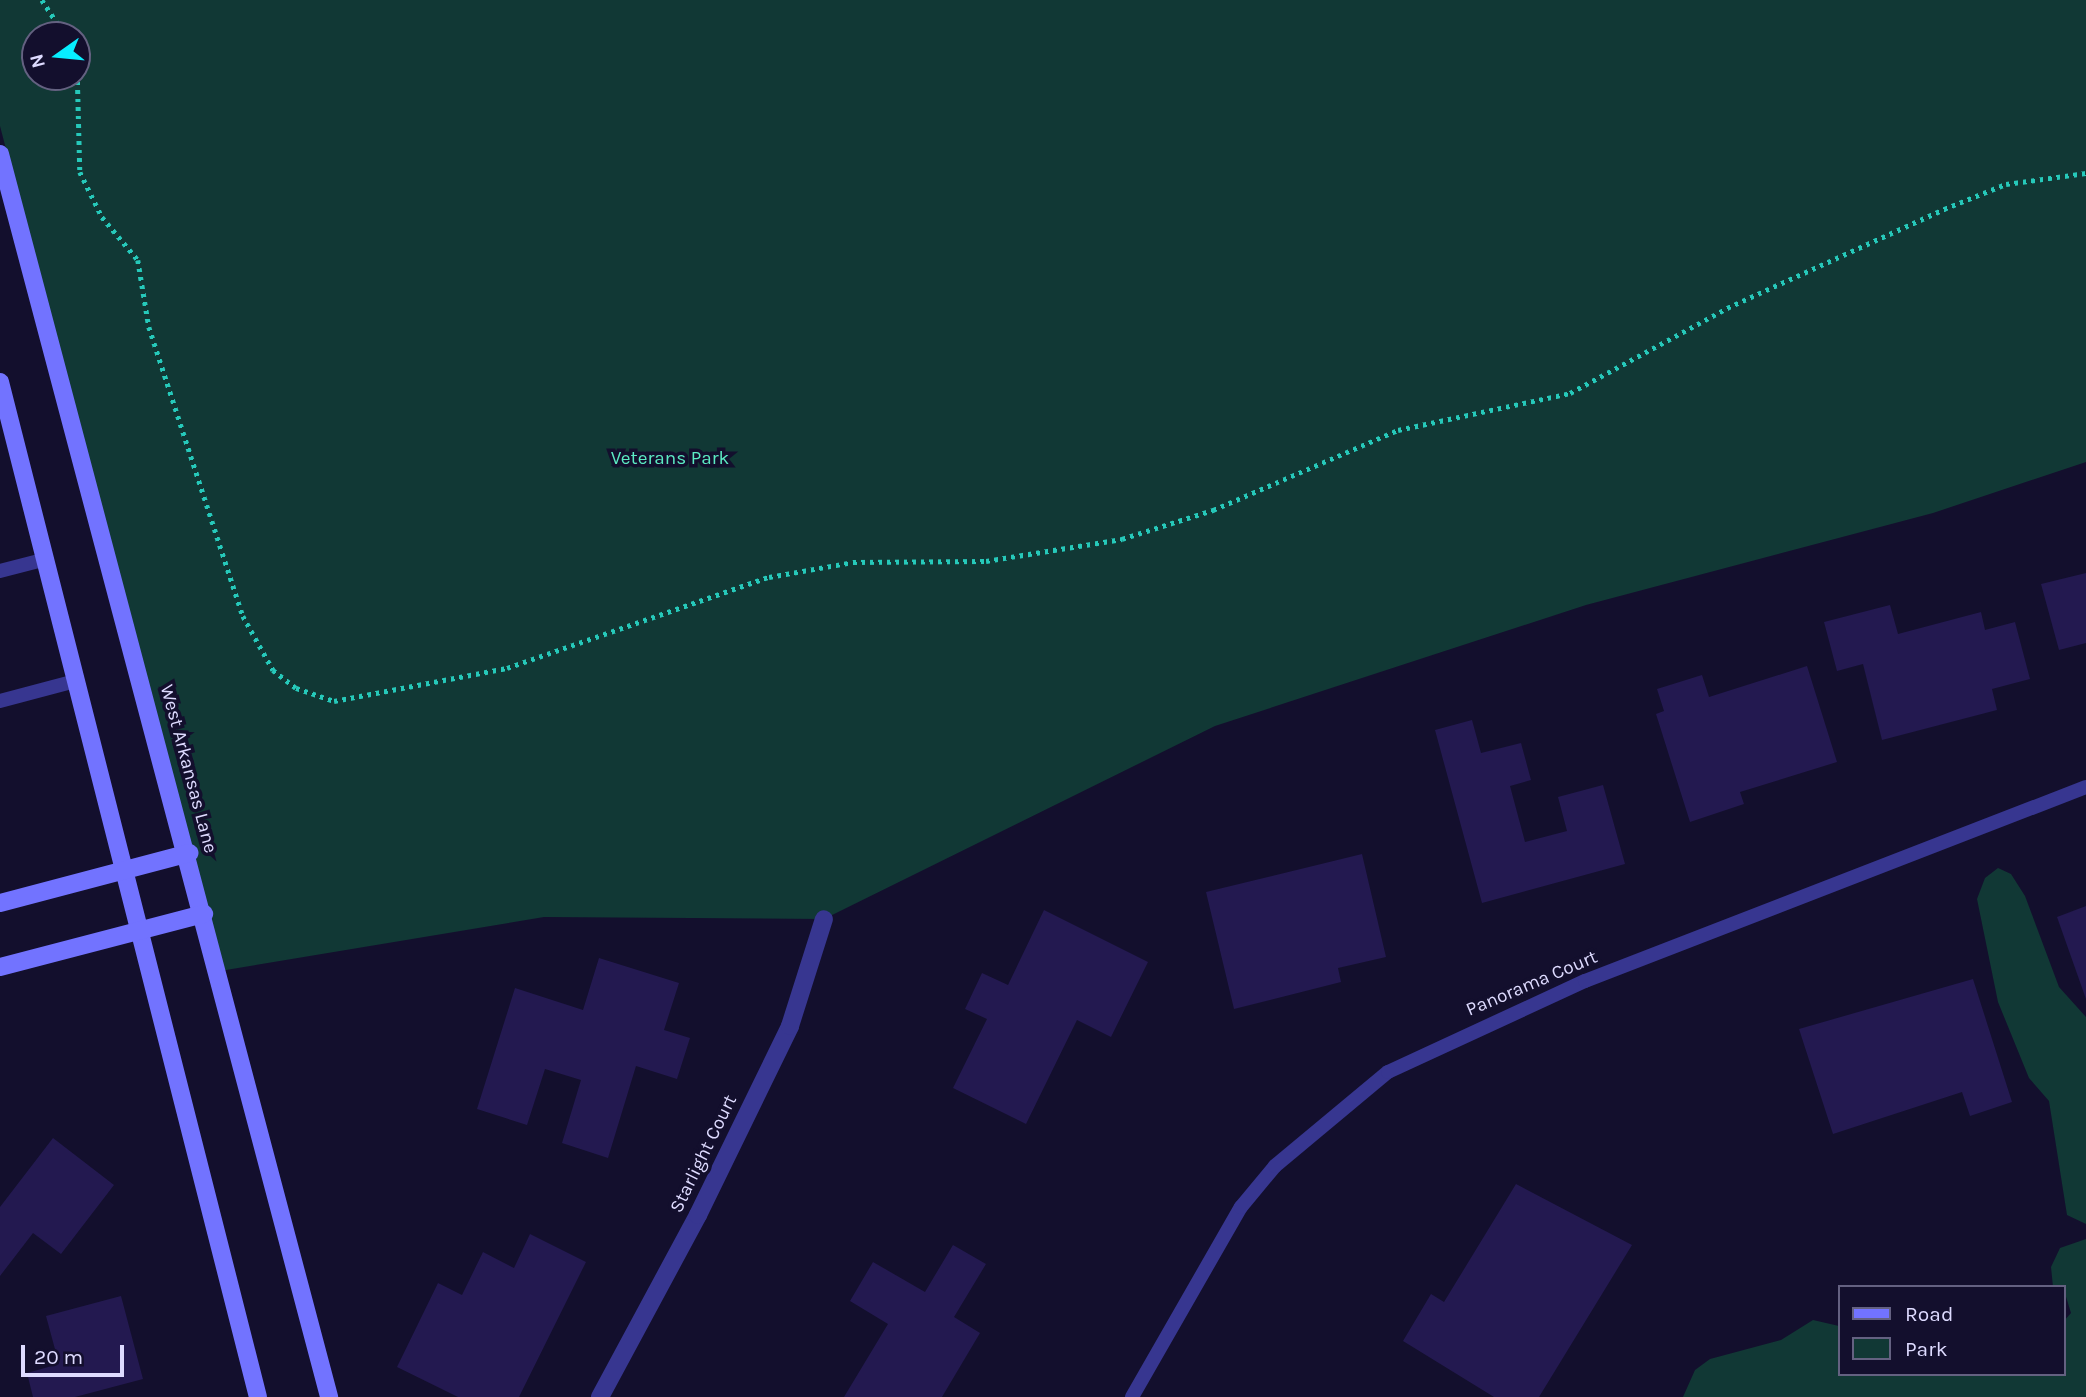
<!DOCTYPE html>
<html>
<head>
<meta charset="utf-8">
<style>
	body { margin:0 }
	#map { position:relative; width:2086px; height:1397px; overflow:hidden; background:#130f2d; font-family:Karla,sans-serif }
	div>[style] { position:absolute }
	.green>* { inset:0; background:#113835 }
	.building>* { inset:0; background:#231950 }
	.path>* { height:4.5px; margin-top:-2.25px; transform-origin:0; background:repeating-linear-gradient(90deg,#26c9ba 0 3.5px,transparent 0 8.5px) }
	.lane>* { height:14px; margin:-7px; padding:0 7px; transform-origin:7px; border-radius:7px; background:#373690 }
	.street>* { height:18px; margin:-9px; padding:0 9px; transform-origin:9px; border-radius:9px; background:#373690 }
	.secondary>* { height:18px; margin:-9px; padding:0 9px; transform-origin:9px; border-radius:9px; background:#7273ff }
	span { translate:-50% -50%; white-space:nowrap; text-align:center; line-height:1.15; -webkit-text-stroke:7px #130f2d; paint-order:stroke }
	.park-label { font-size:19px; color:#5cebc3 }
	.street-label { font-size:19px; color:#dedbff }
	.legend { position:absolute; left:1838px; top:1285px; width:228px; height:91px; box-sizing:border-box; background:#130f2d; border:2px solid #646181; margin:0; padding:9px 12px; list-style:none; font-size:21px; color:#dedbff }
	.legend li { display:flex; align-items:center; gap:14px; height:35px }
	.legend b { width:35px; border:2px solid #646181 }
	.north { position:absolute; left:21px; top:21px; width:70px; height:70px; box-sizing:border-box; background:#130f2d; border:2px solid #646181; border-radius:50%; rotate:255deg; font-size:19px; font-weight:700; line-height:28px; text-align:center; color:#dedbff }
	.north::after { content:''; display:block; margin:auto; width:24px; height:32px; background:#07eeff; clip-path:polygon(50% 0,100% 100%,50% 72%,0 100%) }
	.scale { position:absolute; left:21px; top:1345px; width:103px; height:32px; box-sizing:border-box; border:4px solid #dedbff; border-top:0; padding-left:9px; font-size:21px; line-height:24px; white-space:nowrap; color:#dedbff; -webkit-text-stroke:5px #130f2d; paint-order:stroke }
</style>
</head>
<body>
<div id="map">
	<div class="green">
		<div style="clip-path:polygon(evenodd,0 0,2086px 0,2086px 462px,1933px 513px,1586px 605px,1215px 726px,824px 919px,544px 917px,220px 971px,0 126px,0 0,35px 35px,77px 35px,77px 77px,35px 77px,35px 35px)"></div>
		<div style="clip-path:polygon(1998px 868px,2011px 874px,2025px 896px,2059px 987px,2086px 1017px,2086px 1224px,2067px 1215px,2049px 1101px,2029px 1078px,1998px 1002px,1977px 899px,1985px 878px)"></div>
		<div style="clip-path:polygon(2086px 1239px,2086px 1397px,1683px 1397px,1695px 1370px,1710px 1359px,1781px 1340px,1813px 1320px,1839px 1326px,1839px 1374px,2063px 1374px,2063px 1322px,2071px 1313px,2063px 1287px,2053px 1287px,2051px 1267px,2060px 1248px)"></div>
	</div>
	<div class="building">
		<div style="clip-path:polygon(2086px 573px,2086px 643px,2059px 650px,2041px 584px)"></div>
		<div style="clip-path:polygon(1890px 605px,1898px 634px,1981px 612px,1985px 630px,2015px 622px,2030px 679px,1992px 689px,1997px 710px,1882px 740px,1863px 664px,1837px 671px,1824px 622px)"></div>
		<div style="clip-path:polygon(1807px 666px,1837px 762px,1740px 792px,1744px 804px,1690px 822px,1656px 714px,1664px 711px,1657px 689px,1702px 675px,1709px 697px)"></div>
		<div style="clip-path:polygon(1472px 720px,1481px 753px,1521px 743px,1531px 780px,1510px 786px,1525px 842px,1567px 831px,1558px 797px,1603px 785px,1625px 864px,1482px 903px,1435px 730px)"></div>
		<div style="clip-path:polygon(1362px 854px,1386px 957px,1338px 968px,1341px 982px,1234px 1009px,1206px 892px)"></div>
		<div style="clip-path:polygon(2086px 906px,2086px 999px,2057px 917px)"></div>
		<div style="clip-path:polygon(1044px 910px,1148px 962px,1111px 1037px,1077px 1020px,1026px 1124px,953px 1088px,987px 1019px,965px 1009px,982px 973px,1008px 985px)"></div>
		<div style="clip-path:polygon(599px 958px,679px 983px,664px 1030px,690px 1038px,677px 1079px,636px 1066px,608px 1158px,562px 1143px,581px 1080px,545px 1069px,527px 1125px,477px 1109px,515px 988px,583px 1010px)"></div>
		<div style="clip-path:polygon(1973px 979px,2012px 1102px,1970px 1116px,1962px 1092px,1833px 1134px,1799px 1029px)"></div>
		<div style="clip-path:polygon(53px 1138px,114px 1185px,61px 1254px,33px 1233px,0 1276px,0 1207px)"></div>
		<div style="clip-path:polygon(1516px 1184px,1632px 1245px,1539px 1397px,1494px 1397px,1403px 1341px,1431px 1294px,1444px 1302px)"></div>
		<div style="clip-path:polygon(530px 1234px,586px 1262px,519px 1397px,458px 1397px,397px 1367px,438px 1283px,462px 1295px,483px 1252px,514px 1268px)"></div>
		<div style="clip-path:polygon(953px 1245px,986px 1264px,954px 1317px,980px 1333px,942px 1397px,844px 1397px,888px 1324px,850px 1301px,873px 1262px,925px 1292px)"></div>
		<div style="clip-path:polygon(121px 1296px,143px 1379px,75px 1397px,33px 1397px,27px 1373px,59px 1364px,46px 1316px)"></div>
	</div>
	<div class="path">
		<div style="left:42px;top:0;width:42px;rotate:56.7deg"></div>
		<div style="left:77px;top:56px;width:116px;rotate:88.5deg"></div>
		<div style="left:80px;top:172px;width:50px;rotate:63.9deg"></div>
		<div style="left:102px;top:217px;width:56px;rotate:50.1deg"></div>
		<div style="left:138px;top:260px;width:68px;rotate:80.7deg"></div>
		<div style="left:149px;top:327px;width:304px;rotate:72deg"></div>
		<div style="left:243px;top:616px;width:62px;rotate:60.9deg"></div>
		<div style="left:273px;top:670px;width:29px;rotate:38deg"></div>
		<div style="left:296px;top:688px;width:40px;rotate:18.9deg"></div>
		<div style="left:334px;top:701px;width:176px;rotate:-10.8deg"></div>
		<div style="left:507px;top:668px;width:277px;rotate:-19.2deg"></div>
		<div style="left:769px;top:577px;width:85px;rotate:-10.1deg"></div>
		<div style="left:853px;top:562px;width:133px;rotate:-0.4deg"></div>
		<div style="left:986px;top:561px;width:138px;rotate:-9.2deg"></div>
		<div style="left:1122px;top:539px;width:96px;rotate:-17.7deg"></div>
		<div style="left:1213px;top:510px;width:202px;rotate:-23.4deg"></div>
		<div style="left:1398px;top:430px;width:176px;rotate:-12.1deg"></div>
		<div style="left:1570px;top:393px;width:179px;rotate:-28.4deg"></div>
		<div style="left:1727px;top:308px;width:239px;rotate:-24.5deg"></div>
		<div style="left:1944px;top:209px;width:67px;rotate:-22deg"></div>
		<div style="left:2006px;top:184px;width:81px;rotate:-7.8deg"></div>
	</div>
	<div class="lane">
		<div style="left:0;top:571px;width:48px;rotate:-14.6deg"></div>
		<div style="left:0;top:701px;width:78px;rotate:-14.9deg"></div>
		<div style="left:1132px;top:1397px;width:219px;rotate:-60.2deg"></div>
		<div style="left:1241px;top:1207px;width:53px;rotate:-50.3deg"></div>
		<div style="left:1275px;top:1166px;width:147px;rotate:-39.8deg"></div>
		<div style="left:1388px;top:1072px;width:217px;rotate:-24.8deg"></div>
		<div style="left:1585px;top:981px;width:537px;rotate:-21.17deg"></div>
	</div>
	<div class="street">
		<div style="left:600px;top:1397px;width:207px;rotate:-61.7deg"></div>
		<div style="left:698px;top:1215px;width:210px;rotate:-64deg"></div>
		<div style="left:790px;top:1026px;width:112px;rotate:-72.4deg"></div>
	</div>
	<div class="secondary">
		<div style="left:0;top:154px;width:1286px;rotate:75.17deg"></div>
		<div style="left:0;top:382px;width:1047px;rotate:75.74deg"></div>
		<div style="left:0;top:903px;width:196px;rotate:-14.8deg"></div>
		<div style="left:0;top:967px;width:211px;rotate:-14.6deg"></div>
	</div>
	<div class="park-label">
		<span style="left:670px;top:459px">Veterans Park</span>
	</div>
	<div class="street-label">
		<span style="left:188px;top:769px;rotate:75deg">West Arkansas Lane</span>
		<span style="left:1532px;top:984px;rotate:-23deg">Panorama Court</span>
		<span style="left:704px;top:1154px;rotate:-64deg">Starlight Court</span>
	</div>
	<ul class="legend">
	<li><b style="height:9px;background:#7273ff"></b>Road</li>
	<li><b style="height:19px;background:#113835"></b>Park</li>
	</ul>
	<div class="north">N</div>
	<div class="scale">20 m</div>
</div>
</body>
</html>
